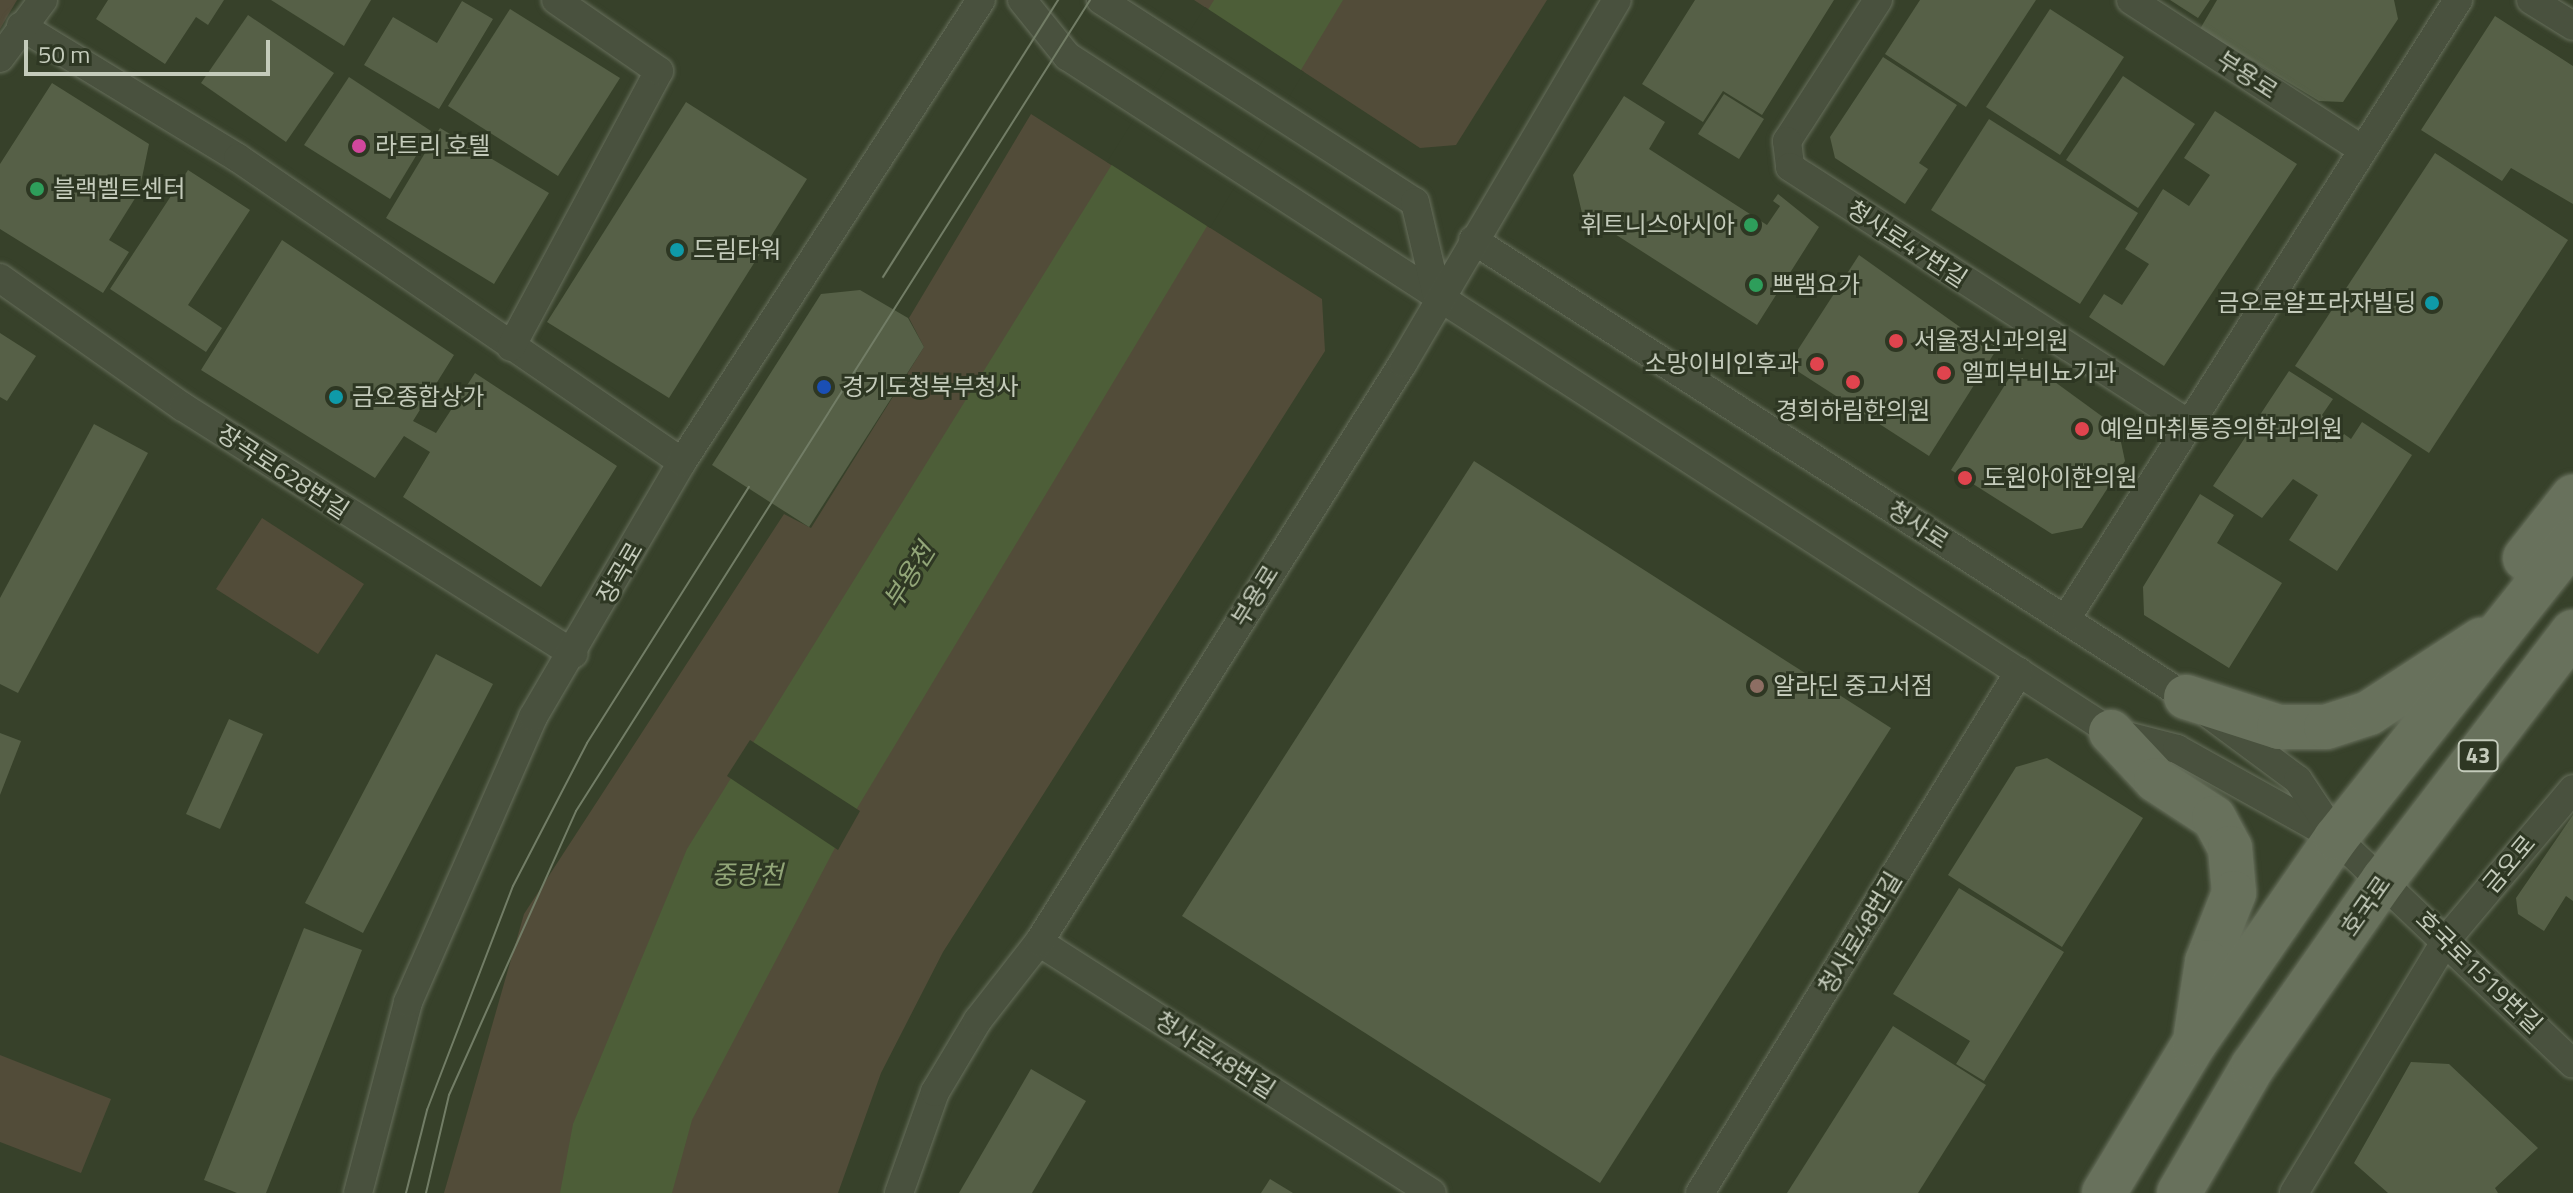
<!DOCTYPE html>
<html>
<head>
<meta charset="utf-8">
<style>
	body { margin:0 }
	#map { position:relative; width:2573px; height:1193px; overflow:hidden; background:#37412a; font-family:"Titillium Web","Noto Sans KR",sans-serif }
	div>[style] { position:absolute }
	.green>* { inset:0; background:#524c39 }
	.water>* { inset:0; background:#4d5e38 }
	.pier>* { inset:0; background:#37412a }
	.building>* { inset:0; background:#566047 }
	.roads { filter:drop-shadow(0 0 2px #676f5c) drop-shadow(0 0 2px #676f5c) }
	.street>* { height:28px; margin:-14px; padding:0 14px; transform-origin:14px; border-radius:14px; background:#49513e }
	.primary>* { height:44px; margin:-22px; padding:0 22px; transform-origin:22px; border-radius:22px; background:#68715c }
	.tram>* { height:2px; margin:-1px; padding:0 1px; transform-origin:1px; border-radius:1px; background:#727d66 }
	.dots>* { width:22px; height:22px; translate:-50% -50%; box-sizing:border-box; border:4px solid #2e3723; border-radius:50% }
	span { translate:-50% -50%; white-space:nowrap; text-align:center; line-height:1.15; -webkit-text-stroke:6px #2e3723; paint-order:stroke }
	.shield-label span { padding:2px 6px; background:#2e3723; border:2px solid; border-radius:6px; -webkit-text-stroke-width:0 }
	.shield-label { font-size:22px; color:#c4cbbb; font-weight:700 }
	.street-label { font-size:24px; color:#c4cbbb }
	.poi-label { font-size:24px; color:#c4cbbb }
	.left { translate:0 -50%; text-align:left }
	.right { translate:-100% -50%; text-align:right }
	.water-label { font-size:26px; color:#92a678; font-style:italic }
	.scale { position:absolute; left:24px; top:40px; width:246px; height:36px; box-sizing:border-box; border:4px solid #c4cbbb; border-top:0; padding-left:10px; font-size:24px; line-height:28px; white-space:nowrap; color:#c4cbbb; -webkit-text-stroke:6px #2e3723; paint-order:stroke }
</style>
</head>
<body>
<div id="map">
	<div class="green">
		<div style="clip-path:polygon(0 0,17px 0,0 29px)"></div>
		<div style="clip-path:polygon(1194px 0,1547px 0,1456px 145px,1420px 148px)"></div>
		<div style="clip-path:polygon(1031px 114px,1322px 299px,1325px 351px,943px 952px,881px 1073px,838px 1193px,444px 1193px,524px 914px,784px 514px,811px 528px,924px 347px,909px 318px)"></div>
		<div style="clip-path:polygon(262px 518px,364px 584px,318px 654px,216px 589px)"></div>
		<div style="clip-path:polygon(0 1055px,111px 1099px,81px 1173px,0 1142px)"></div>
	</div>
	<div class="water">
		<div style="clip-path:polygon(1214px 0,1343px 0,847px 825px,692px 1120px,672px 1193px,560px 1193px,573px 1124px,687px 849px)"></div>
	</div>
	<div class="pier">
		<div style="clip-path:polygon(1205px 7px,1304px 72px,1210px 228px,1107px 162px)"></div>
		<div style="clip-path:polygon(750px 740px,860px 811px,838px 850px,727px 776px)"></div>
	</div>
	<div class="building">
		<div style="clip-path:polygon(108px 0,224px 0,208px 25px,196px 17px,165px 64px,96px 19px)"></div>
		<div style="clip-path:polygon(271px 0,371px 0,344px 46px)"></div>
		<div style="clip-path:polygon(1695px 0,1834px 0,1762px 115px,1723px 91px,1703px 122px,1642px 84px)"></div>
		<div style="clip-path:polygon(1920px 0,2036px 0,1966px 107px,1885px 54px)"></div>
		<div style="clip-path:polygon(2170px 0,2210px 0,2198px 18px)"></div>
		<div style="clip-path:polygon(2217px 0,2394px 0,2398px 19px,2343px 102px,2319px 101px,2200px 29px)"></div>
		<div style="clip-path:polygon(462px 1px,493px 19px,439px 109px,364px 65px,393px 17px,437px 43px)"></div>
		<div style="clip-path:polygon(510px 9px,620px 78px,558px 176px,448px 106px)"></div>
		<div style="clip-path:polygon(2050px 9px,2124px 57px,2060px 155px,1986px 107px)"></div>
		<div style="clip-path:polygon(248px 15px,334px 73px,286px 142px,201px 83px)"></div>
		<div style="clip-path:polygon(2495px 16px,2573px 66px,2573px 204px,2511px 168px,2502px 181px,2421px 130px)"></div>
		<div style="clip-path:polygon(1883px 57px,1957px 105px,1919px 163px,1928px 169px,1905px 204px,1835px 158px,1830px 137px)"></div>
		<div style="clip-path:polygon(2123px 76px,2195px 124px,2138px 208px,2066px 160px)"></div>
		<div style="clip-path:polygon(349px 77px,431px 131px,390px 199px,304px 145px)"></div>
		<div style="clip-path:polygon(52px 83px,149px 144px,139px 192px,109px 240px,129px 252px,103px 293px,0 229px,0 164px)"></div>
		<div style="clip-path:polygon(1724px 94px,1764px 119px,1739px 159px,1698px 134px)"></div>
		<div style="clip-path:polygon(1624px 96px,1665px 122px,1649px 149px,1767px 225px,1780px 206px,1773px 201px,1778px 194px,1819px 227px,1757px 325px,1582px 213px,1573px 175px)"></div>
		<div style="clip-path:polygon(686px 102px,807px 179px,669px 398px,547px 322px)"></div>
		<div style="clip-path:polygon(2215px 111px,2297px 164px,2164px 366px,2089px 317px,2104px 294px,2122px 305px,2149px 264px,2125px 249px,2163px 189px,2189px 206px,2210px 175px,2184px 158px)"></div>
		<div style="clip-path:polygon(1989px 119px,2138px 213px,2080px 304px,1931px 210px)"></div>
		<div style="clip-path:polygon(440px 128px,549px 193px,494px 284px,386px 218px)"></div>
		<div style="clip-path:polygon(2435px 153px,2568px 240px,2429px 453px,2295px 366px)"></div>
		<div style="clip-path:polygon(188px 170px,250px 210px,188px 305px,222px 328px,206px 352px,110px 289px)"></div>
		<div style="clip-path:polygon(282px 240px,454px 355px,413px 421px,436px 433px,475px 373px,617px 466px,541px 587px,403px 497px,430px 452px,404px 436px,375px 478px,201px 370px)"></div>
		<div style="clip-path:polygon(1859px 255px,1995px 352px,1929px 456px,1788px 365px)"></div>
		<div style="clip-path:polygon(860px 290px,908px 318px,924px 347px,809px 527px,712px 465px,821px 294px)"></div>
		<div style="clip-path:polygon(0 333px,36px 356px,7px 401px,0 397px)"></div>
		<div style="clip-path:polygon(1996px 337px,2002px 341px,1997px 349px,1991px 344px)"></div>
		<div style="clip-path:polygon(2022px 358px,2118px 428px,2125px 461px,2082px 528px,2052px 534px,1951px 470px)"></div>
		<div style="clip-path:polygon(2289px 371px,2333px 399px,2322px 415px,2331px 426px,2325px 435px,2337px 443px,2344px 434px,2351px 439px,2362px 422px,2412px 455px,2337px 571px,2289px 540px,2318px 495px,2293px 479px,2262px 518px,2213px 486px)"></div>
		<div style="clip-path:polygon(94px 424px,148px 453px,18px 693px,0 684px,0 598px)"></div>
		<div style="clip-path:polygon(1474px 461px,1891px 728px,1600px 1183px,1182px 916px)"></div>
		<div style="clip-path:polygon(2200px 494px,2234px 515px,2217px 543px,2282px 583px,2229px 668px,2144px 615px,2143px 587px)"></div>
		<div style="clip-path:polygon(436px 654px,493px 684px,363px 933px,305px 903px)"></div>
		<div style="clip-path:polygon(229px 719px,263px 734px,220px 829px,186px 814px)"></div>
		<div style="clip-path:polygon(0 733px,21px 741px,0 795px)"></div>
		<div style="clip-path:polygon(2047px 758px,2143px 818px,2062px 947px,1948px 875px,2016px 767px)"></div>
		<div style="clip-path:polygon(2573px 815px,2573px 901px,2566px 896px,2544px 931px,2518px 914px,2516px 898px)"></div>
		<div style="clip-path:polygon(1959px 888px,2064px 952px,1984px 1081px,1956px 1064px,1970px 1041px,1893px 994px)"></div>
		<div style="clip-path:polygon(304px 928px,362px 950px,266px 1193px,237px 1193px,204px 1180px)"></div>
		<div style="clip-path:polygon(1893px 1026px,1986px 1085px,1918px 1193px,1787px 1193px)"></div>
		<div style="clip-path:polygon(2411px 1062px,2449px 1064px,2538px 1148px,2495px 1188px,2498px 1193px,2388px 1193px,2354px 1163px)"></div>
		<div style="clip-path:polygon(1031px 1069px,1086px 1101px,1032px 1193px,959px 1193px)"></div>
		<div style="clip-path:polygon(1270px 1179px,1293px 1193px,1261px 1193px)"></div>
	</div>
	<div class="roads">
		<div class="street">
			<div style="left:1022px;top:0;width:72px;rotate:51.2deg"></div>
			<div style="left:1067px;top:56px;width:1244px;rotate:32.92deg"></div>
			<div style="left:2111px;top:732px;width:68px;rotate:14.4deg"></div>
			<div style="left:2177px;top:749px;width:182px;rotate:29.2deg"></div>
			<div style="left:2336px;top:838px;width:327px;rotate:43.6deg"></div>
			<div style="left:1101px;top:0;width:373px;rotate:32.8deg"></div>
			<div style="left:1415px;top:202px;width:101px;rotate:76.8deg"></div>
			<div style="left:1878px;top:0;width:168px;rotate:122.8deg"></div>
			<div style="left:1787px;top:141px;width:26px;rotate:83deg"></div>
			<div style="left:1790px;top:167px;width:475px;rotate:32.8deg"></div>
			<div style="left:2131px;top:0;width:276px;rotate:32.9deg"></div>
			<div style="left:2531px;top:0;width:49px;rotate:31.8deg"></div>
			<div style="left:21px;top:26px;width:254px;rotate:31.3deg"></div>
			<div style="left:238px;top:158px;width:538px;rotate:34.4deg"></div>
			<div style="left:0;top:58px;width:72px;rotate:-53.4deg"></div>
			<div style="left:1473px;top:240px;width:847px;rotate:32.66deg"></div>
			<div style="left:2186px;top:697px;width:139px;rotate:36.5deg"></div>
			<div style="left:2298px;top:780px;width:69px;rotate:56.3deg"></div>
			<div style="left:0;top:278px;width:224px;rotate:35.2deg"></div>
			<div style="left:183px;top:407px;width:462px;rotate:32.3deg"></div>
			<div style="left:511px;top:347px;width:313px;rotate:-61.8deg"></div>
			<div style="left:659px;top:71px;width:125px;rotate:-145.4deg"></div>
			<div style="left:2066px;top:619px;width:733px;rotate:-57.65deg"></div>
			<div style="left:1039px;top:942px;width:466px;rotate:32.6deg"></div>
			<div style="left:358px;top:1193px;width:197px;rotate:-75.3deg"></div>
			<div style="left:408px;top:1002px;width:311px;rotate:-66.3deg"></div>
			<div style="left:533px;top:717px;width:295px;rotate:-59.7deg"></div>
			<div style="left:682px;top:462px;width:550px;rotate:-57.09deg"></div>
			<div style="left:899px;top:1193px;width:107px;rotate:-70.4deg"></div>
			<div style="left:935px;top:1092px;width:84px;rotate:-59.2deg"></div>
			<div style="left:978px;top:1020px;width:99px;rotate:-52deg"></div>
			<div style="left:1039px;top:942px;width:684px;rotate:-57.84deg"></div>
			<div style="left:1403px;top:363px;width:421px;rotate:-59.5deg"></div>
			<div style="left:1700px;top:1193px;width:611px;rotate:-58.52deg"></div>
			<div style="left:2294px;top:1193px;width:295px;rotate:-59deg"></div>
			<div style="left:2446px;top:940px;width:197px;rotate:-49.9deg"></div>
		</div>
		<div class="primary">
			<div style="left:2525px;top:558px;width:78px;rotate:-51.8deg"></div>
			<div style="left:2186px;top:697px;width:98px;rotate:17.9deg"></div>
			<div style="left:2279px;top:727px;width:47px"></div>
			<div style="left:2326px;top:727px;width:45px;rotate:-18deg"></div>
			<div style="left:2369px;top:713px;width:134px;rotate:-33.1deg"></div>
			<div style="left:2111px;top:732px;width:66px;rotate:46.8deg"></div>
			<div style="left:2156px;top:780px;width:69px;rotate:33.2deg"></div>
			<div style="left:2214px;top:818px;width:34px;rotate:62deg"></div>
			<div style="left:2230px;top:848px;width:45px;rotate:84.9deg"></div>
			<div style="left:2234px;top:893px;width:74px;rotate:111.4deg"></div>
			<div style="left:2207px;top:962px;width:73px;rotate:98.7deg"></div>
			<div style="left:2104px;top:1193px;width:174px;rotate:-58.9deg"></div>
			<div style="left:2194px;top:1044px;width:250px;rotate:-55.4deg"></div>
			<div style="left:2336px;top:838px;width:381px;rotate:-51.5deg"></div>
			<div style="left:2179px;top:1193px;width:147px;rotate:-59.8deg"></div>
			<div style="left:2253px;top:1066px;width:228px;rotate:-55deg"></div>
			<div style="left:2384px;top:879px;width:311px;rotate:-52.6deg"></div>
		</div>
	</div>
	<div class="tram">
		<div style="left:883px;top:277px;width:328px;rotate:-57.7deg"></div>
		<div style="left:406px;top:1193px;width:86px;rotate:-75.8deg"></div>
		<div style="left:427px;top:1110px;width:240px;rotate:-69deg"></div>
		<div style="left:513px;top:886px;width:161px;rotate:-62.6deg"></div>
		<div style="left:587px;top:743px;width:303px;rotate:-57.7deg"></div>
		<div style="left:426px;top:1193px;width:101px;rotate:-76.8deg"></div>
		<div style="left:449px;top:1095px;width:311px;rotate:-65.9deg"></div>
		<div style="left:576px;top:811px;width:960px;rotate:-57.63deg"></div>
	</div>
	<div class="dots">
		<div style="left:359px;top:146px;background:#d1479c"></div>
		<div style="left:37px;top:189px;background:#2e9e5b"></div>
		<div style="left:1751px;top:225px;background:#2e9e5b"></div>
		<div style="left:677px;top:250px;background:#0f9aa8"></div>
		<div style="left:1756px;top:285px;background:#2e9e5b"></div>
		<div style="left:2432px;top:303px;background:#0f9aa8"></div>
		<div style="left:1896px;top:341px;background:#e0444e"></div>
		<div style="left:1817px;top:364px;background:#e0444e"></div>
		<div style="left:1944px;top:373px;background:#e0444e"></div>
		<div style="left:1853px;top:382px;background:#e0444e"></div>
		<div style="left:824px;top:387px;background:#1a4fb4"></div>
		<div style="left:336px;top:397px;background:#0f9aa8"></div>
		<div style="left:2082px;top:429px;background:#e0444e"></div>
		<div style="left:1965px;top:478px;background:#e0444e"></div>
		<div style="left:1757px;top:686px;background:#8d6e63"></div>
	</div>
	<div class="shield-label">
		<span style="left:2478px;top:756px">43</span>
	</div>
	<div class="street-label">
		<span style="left:2247px;top:75px;rotate:33deg">부용로</span>
		<span style="left:1907px;top:244px;rotate:33deg">청사로47번길</span>
		<span style="left:283px;top:472px;rotate:33deg">장곡로628번길</span>
		<span style="left:1918px;top:525px;rotate:33deg">청사로</span>
		<span style="left:620px;top:573px;rotate:-60deg">장곡로</span>
		<span style="left:1255px;top:596px;rotate:-58deg">부용로</span>
		<span style="left:2509px;top:864px;rotate:-50deg">금오로</span>
		<span style="left:2366px;top:906px;rotate:-55deg">호국로</span>
		<span style="left:1860px;top:933px;rotate:-59deg">청사로48번길</span>
		<span style="left:2479px;top:972px;rotate:44deg">호국로1519번길</span>
		<span style="left:1215px;top:1055px;rotate:33deg">청사로48번길</span>
	</div>
	<div class="poi-label">
		<span class="left" style="left:375px;top:146px">라트리 호텔</span>
		<span class="left" style="left:53px;top:189px">블랙벨트센터</span>
		<span class="right" style="left:1735px;top:225px">휘트니스아시아</span>
		<span class="left" style="left:693px;top:250px">드림타워</span>
		<span class="left" style="left:1772px;top:285px">쁘램요가</span>
		<span class="right" style="left:2416px;top:303px">금오로얄프라자빌딩</span>
		<span class="left" style="left:1914px;top:341px">서울정신과의원</span>
		<span class="right" style="left:1799px;top:364px">소망이비인후과</span>
		<span class="left" style="left:1962px;top:373px">엘피부비뇨기과</span>
		<span class="left" style="left:842px;top:387px">경기도청북부청사</span>
		<span class="left" style="left:352px;top:397px">금오종합상가</span>
		<span style="left:1853px;top:411px">경희하림한의원</span>
		<span class="left" style="left:2100px;top:429px">예일마취통증의학과의원</span>
		<span class="left" style="left:1983px;top:478px">도원아이한의원</span>
		<span class="left" style="left:1773px;top:686px">알라딘 중고서점</span>
	</div>
	<div class="water-label">
		<span style="left:909px;top:576px;rotate:-58deg">부용천</span>
		<span style="left:747px;top:875px">중랑천</span>
	</div>
	<div class="scale">50 m</div>
</div>
</body>
</html>
